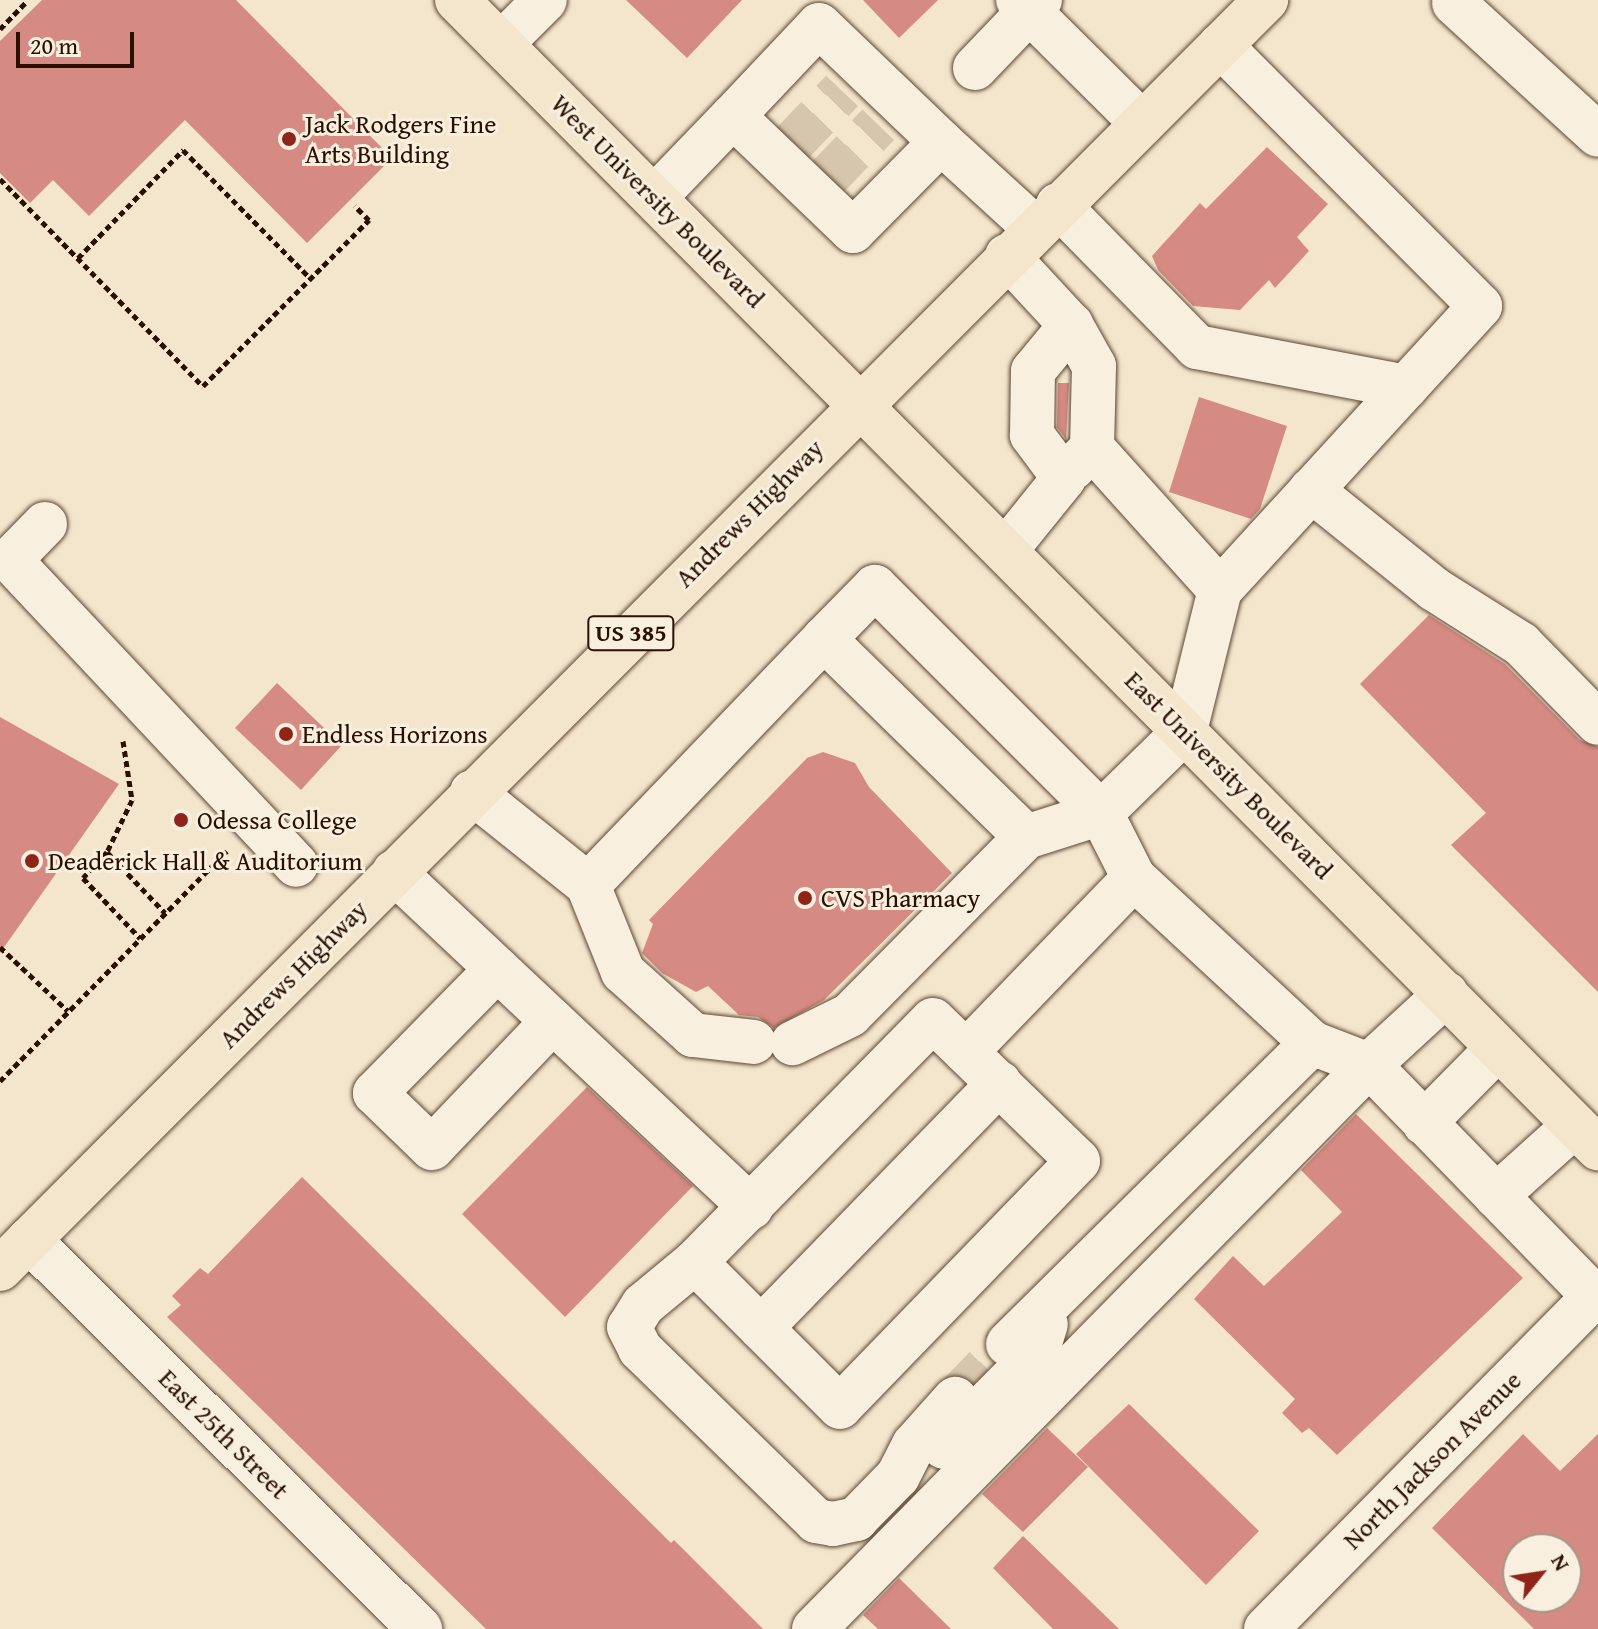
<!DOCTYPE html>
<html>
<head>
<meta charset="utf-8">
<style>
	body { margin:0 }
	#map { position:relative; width:1598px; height:1629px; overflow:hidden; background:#f4e6cd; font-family:"Gentium Book Plus",serif }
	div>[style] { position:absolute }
	.building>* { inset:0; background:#d58a83 }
	.minor-tunnel>* { height:44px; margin-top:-22px; transform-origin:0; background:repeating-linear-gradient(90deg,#d6c6ae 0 44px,transparent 0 66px) }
	.path>* { height:5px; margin-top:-2.5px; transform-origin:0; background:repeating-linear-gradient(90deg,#291001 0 6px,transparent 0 10px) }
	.roads { filter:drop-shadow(0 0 2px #5c4634) drop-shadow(0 0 2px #5c4634) }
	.minor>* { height:44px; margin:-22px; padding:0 22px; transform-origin:22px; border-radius:22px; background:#f8efde }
	.major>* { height:44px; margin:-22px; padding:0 22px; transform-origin:22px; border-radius:22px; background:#f4e6cd }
	.dots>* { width:22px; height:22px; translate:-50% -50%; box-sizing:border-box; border:4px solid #f8efde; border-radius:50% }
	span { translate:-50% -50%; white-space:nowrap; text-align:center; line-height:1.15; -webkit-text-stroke:6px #f8efde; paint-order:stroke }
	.shield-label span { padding:2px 6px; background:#f8efde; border:2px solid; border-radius:6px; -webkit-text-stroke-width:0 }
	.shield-label { font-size:24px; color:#291001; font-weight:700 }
	.poi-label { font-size:26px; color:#291001 }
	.left { translate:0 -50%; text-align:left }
	.street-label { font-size:26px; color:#291001 }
	.north { position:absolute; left:1502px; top:1533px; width:80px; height:80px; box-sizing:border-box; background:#f8efde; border:2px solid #a59686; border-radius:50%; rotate:60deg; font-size:22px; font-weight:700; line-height:32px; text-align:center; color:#291001 }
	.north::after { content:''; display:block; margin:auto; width:28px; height:36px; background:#8f2418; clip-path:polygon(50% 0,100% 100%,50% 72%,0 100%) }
	.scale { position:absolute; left:16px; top:32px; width:118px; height:36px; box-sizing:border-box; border:4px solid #291001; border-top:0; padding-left:10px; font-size:24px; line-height:28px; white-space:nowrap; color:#291001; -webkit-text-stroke:6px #f8efde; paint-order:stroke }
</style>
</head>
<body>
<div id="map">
	<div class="building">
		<div style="clip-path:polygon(42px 0,236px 0,392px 158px,307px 243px,185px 120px,89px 216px,53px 180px,30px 203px,0 173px,0 41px)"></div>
		<div style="clip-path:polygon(626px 0,742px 0,687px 58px)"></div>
		<div style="clip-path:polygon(863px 0,938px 0,899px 38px)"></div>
		<div style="clip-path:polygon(1267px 147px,1328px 204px,1297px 237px,1309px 251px,1275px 288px,1269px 280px,1240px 310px,1193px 306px,1158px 270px,1152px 256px,1200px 203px,1206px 209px)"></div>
		<div style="clip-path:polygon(1058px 383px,1069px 383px,1066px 439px,1057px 427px)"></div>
		<div style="clip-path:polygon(1199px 397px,1287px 426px,1260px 509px,1251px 519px,1169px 492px)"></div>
		<div style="clip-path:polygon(1429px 615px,1505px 664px,1580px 740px,1598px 747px,1598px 992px,1451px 845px,1486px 813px,1360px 684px)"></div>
		<div style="clip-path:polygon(277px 683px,342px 745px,301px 790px,235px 728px)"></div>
		<div style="clip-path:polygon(0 717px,119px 784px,0 953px)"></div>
		<div style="clip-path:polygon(823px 752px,855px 763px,869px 787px,952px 873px,824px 1000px,774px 1028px,758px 1017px,739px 1015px,708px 986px,696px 992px,662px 973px,642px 953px,653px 924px,649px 920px,807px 758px)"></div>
		<div style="clip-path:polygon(587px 1087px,693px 1186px,565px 1317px,462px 1214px)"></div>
		<div style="clip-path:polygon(1356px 1114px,1523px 1278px,1337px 1455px,1309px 1428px,1302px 1433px,1282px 1413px,1295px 1399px,1194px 1299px,1233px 1256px,1264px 1286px,1342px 1212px,1301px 1170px)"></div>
		<div style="clip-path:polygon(302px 1177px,671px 1543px,674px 1540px,763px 1629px,486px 1629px,167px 1317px,181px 1305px,172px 1296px,200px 1268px,208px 1274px)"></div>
		<div style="clip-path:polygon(1129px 1404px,1259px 1531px,1206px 1585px,1076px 1454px)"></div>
		<div style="clip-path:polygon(1047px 1428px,1088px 1467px,1023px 1532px,982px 1494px)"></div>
		<div style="clip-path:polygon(evenodd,1523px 1434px,1560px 1471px,1598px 1434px,1598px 1629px,1534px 1629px,1432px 1528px,1523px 1434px,1518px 1549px,1566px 1549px,1566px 1597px,1518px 1597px,1518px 1549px)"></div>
		<div style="clip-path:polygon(1023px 1536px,1119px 1629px,1053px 1629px,993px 1568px)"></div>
		<div style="clip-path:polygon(899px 1578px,951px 1629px,878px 1629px,863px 1615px)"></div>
	</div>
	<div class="minor-tunnel">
		<div style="left:787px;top:149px;width:80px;rotate:-46.5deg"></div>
		<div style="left:822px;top:183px;width:81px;rotate:-46deg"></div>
		<div style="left:955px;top:1399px;width:76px;rotate:-46.1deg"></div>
	</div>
	<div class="path">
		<div style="left:0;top:29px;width:40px;rotate:-46deg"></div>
		<div style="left:0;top:179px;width:290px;rotate:45.6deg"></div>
		<div style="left:203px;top:386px;width:235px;rotate:-45deg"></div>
		<div style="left:369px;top:220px;width:20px;rotate:-135deg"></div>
		<div style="left:78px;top:258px;width:151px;rotate:-45.8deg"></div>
		<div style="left:183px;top:150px;width:180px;rotate:45.2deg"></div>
		<div style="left:123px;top:741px;width:60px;rotate:81.3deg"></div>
		<div style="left:132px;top:800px;width:58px;rotate:115.7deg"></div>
		<div style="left:107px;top:852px;width:35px;rotate:133deg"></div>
		<div style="left:83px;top:878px;width:83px;rotate:46.5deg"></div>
		<div style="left:107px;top:852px;width:84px;rotate:46.4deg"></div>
		<div style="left:0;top:947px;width:93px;rotate:43.3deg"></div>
		<div style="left:0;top:1081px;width:323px;rotate:-45.4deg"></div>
	</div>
	<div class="roads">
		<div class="minor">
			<div style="left:1018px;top:0;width:175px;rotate:44.8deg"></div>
			<div style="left:1454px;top:3px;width:195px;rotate:42.5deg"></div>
			<div style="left:819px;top:25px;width:169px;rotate:43.8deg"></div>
			<div style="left:941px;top:142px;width:125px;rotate:134.7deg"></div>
			<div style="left:853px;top:231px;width:166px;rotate:-136.2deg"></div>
			<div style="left:733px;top:116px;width:125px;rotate:-46.6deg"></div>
			<div style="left:501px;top:44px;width:62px;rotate:-45deg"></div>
			<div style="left:975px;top:68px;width:94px;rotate:-46.3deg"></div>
			<div style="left:941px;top:142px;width:127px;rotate:42.5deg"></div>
			<div style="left:655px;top:197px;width:112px;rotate:-46.1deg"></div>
			<div style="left:1058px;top:205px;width:199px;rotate:45.6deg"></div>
			<div style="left:1197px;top:347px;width:213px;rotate:10.8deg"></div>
			<div style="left:1007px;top:256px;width:94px;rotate:47.2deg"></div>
			<div style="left:1071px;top:325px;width:47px;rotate:60.7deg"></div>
			<div style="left:1094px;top:366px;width:82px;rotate:91.4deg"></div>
			<div style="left:1092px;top:448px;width:28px;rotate:134deg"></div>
			<div style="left:1311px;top:490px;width:158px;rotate:38.8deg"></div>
			<div style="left:1434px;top:589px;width:103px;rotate:32.3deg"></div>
			<div style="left:1521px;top:644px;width:110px;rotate:45.7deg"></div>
			<div style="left:45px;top:524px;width:50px;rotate:134.2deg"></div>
			<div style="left:10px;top:560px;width:418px;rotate:46.8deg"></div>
			<div style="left:1006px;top:550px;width:92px;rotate:-51.1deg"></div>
			<div style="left:1064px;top:478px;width:54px;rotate:-126.7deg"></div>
			<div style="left:1032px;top:435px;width:64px;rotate:-89.1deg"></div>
			<div style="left:1033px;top:371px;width:60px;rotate:-50.4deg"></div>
			<div style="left:1220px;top:590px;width:385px;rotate:-47.5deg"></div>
			<div style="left:1480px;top:306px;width:368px;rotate:-134.9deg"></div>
			<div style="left:824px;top:639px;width:73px;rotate:-45.6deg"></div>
			<div style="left:875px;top:587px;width:320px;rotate:45deg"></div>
			<div style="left:1101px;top:813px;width:73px;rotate:63.1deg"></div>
			<div style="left:472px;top:792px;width:149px;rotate:38.7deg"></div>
			<div style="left:588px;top:885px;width:94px;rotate:68.1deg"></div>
			<div style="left:623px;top:972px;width:94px;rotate:42deg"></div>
			<div style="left:693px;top:1035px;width:61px;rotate:6.5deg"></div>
			<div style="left:1026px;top:837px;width:79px;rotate:-17.7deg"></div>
			<div style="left:1101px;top:813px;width:117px;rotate:-44.3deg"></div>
			<div style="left:1185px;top:731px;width:145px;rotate:-76.1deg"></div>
			<div style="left:1220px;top:590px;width:191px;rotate:-132deg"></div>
			<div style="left:394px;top:872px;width:490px;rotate:43.2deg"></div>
			<div style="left:588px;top:885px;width:341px;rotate:-46.2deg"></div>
			<div style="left:824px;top:639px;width:283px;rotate:44.4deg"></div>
			<div style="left:1026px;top:837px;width:250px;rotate:134.7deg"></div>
			<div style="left:850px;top:1015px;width:64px;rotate:153.8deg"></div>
			<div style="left:497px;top:969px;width:174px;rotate:134.5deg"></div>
			<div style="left:375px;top:1093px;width:79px;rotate:44deg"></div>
			<div style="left:432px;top:1148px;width:175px;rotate:-46.4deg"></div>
			<div style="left:933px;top:1020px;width:202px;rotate:44.2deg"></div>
			<div style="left:1078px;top:1161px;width:342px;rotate:134.1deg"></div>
			<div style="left:840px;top:1407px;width:205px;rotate:-135deg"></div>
			<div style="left:695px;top:1262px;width:339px;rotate:-45.5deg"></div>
			<div style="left:966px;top:1052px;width:242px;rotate:-46deg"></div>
			<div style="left:1134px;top:878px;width:243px;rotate:42.8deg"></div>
			<div style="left:1312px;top:1043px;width:61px;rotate:21.1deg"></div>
			<div style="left:1369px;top:1065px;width:105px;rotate:-42.7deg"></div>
			<div style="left:1424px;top:1123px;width:105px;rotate:-45.4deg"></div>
			<div style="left:1496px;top:1196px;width:106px;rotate:-41.9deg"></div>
			<div style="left:29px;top:1240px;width:552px;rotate:44.85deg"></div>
			<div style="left:695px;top:1262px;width:67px;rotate:140.4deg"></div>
			<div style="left:643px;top:1305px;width:26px;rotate:122deg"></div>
			<div style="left:629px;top:1327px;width:25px;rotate:63deg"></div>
			<div style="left:640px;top:1349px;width:246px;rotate:44.3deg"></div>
			<div style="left:816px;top:1521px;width:17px;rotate:10deg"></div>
			<div style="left:833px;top:1524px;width:24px;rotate:-12deg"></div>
			<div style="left:856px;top:1519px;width:60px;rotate:-45.7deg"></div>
			<div style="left:898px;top:1476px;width:35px;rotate:-63deg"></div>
			<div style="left:914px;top:1445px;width:62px;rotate:-48.3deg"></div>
			<div style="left:761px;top:1328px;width:342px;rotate:-45.8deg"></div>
			<div style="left:1008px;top:1344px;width:428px;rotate:-44.7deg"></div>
			<div style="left:944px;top:1447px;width:132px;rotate:-45.3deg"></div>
			<div style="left:1037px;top:1353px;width:30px;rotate:-73deg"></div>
			<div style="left:814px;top:1629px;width:791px;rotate:-45.46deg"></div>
			<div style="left:1369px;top:1065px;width:322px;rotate:45.8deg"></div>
			<div style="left:1266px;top:1629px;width:473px;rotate:-45.4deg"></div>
		</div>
		<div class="major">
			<div style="left:457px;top:0;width:1619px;rotate:45.18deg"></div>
			<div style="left:0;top:1269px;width:1793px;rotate:-45.07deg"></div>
		</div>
	</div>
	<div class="dots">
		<div style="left:289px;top:139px;background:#8f2418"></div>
		<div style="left:286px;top:734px;background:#8f2418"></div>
		<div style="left:181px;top:820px;background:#8f2418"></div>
		<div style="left:32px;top:861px;background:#8f2418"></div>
		<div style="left:805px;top:898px;background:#8f2418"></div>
	</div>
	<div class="shield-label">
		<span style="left:631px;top:633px">US 385</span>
	</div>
	<div class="poi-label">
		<span class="left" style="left:305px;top:139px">Jack Rodgers Fine<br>Arts Building</span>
		<span class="left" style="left:302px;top:734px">Endless Horizons</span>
		<span class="left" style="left:197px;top:820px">Odessa College</span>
		<span class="left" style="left:48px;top:861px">Deaderick Hall &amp; Auditorium</span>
		<span class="left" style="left:821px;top:898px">CVS Pharmacy</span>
	</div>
	<div class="street-label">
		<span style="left:658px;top:201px;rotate:45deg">West University Boulevard</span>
		<span style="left:749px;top:513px;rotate:-45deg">Andrews Highway</span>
		<span style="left:1229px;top:775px;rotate:45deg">East University Boulevard</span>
		<span style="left:293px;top:974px;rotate:-45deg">Andrews Highway</span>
		<span style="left:224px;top:1434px;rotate:45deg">East 25th Street</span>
		<span style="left:1432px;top:1460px;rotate:-45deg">North Jackson Avenue</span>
	</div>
	<div class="north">N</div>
	<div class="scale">20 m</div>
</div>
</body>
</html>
